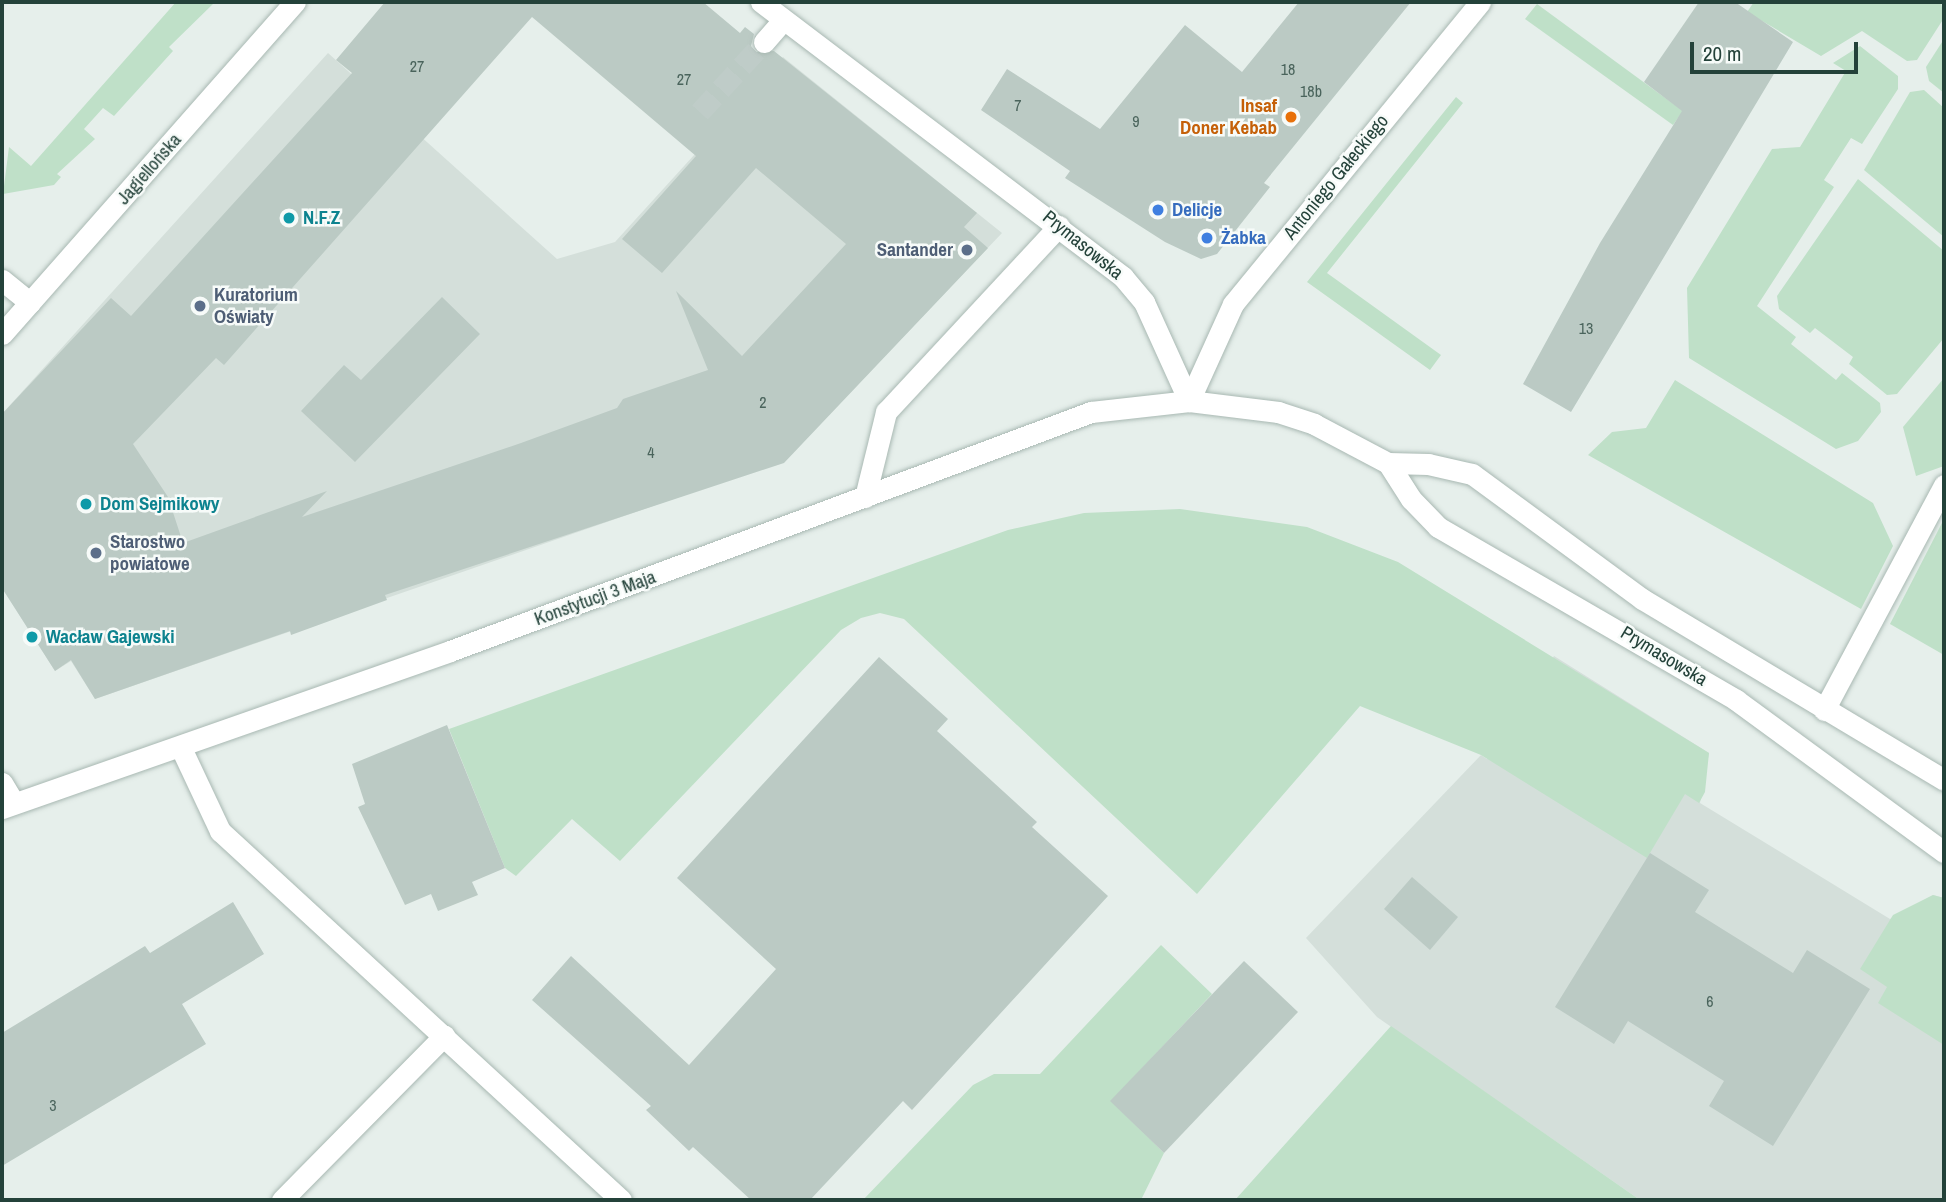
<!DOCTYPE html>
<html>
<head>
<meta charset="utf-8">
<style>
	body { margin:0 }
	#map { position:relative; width:1946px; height:1202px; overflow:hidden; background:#e6efeb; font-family:"Archivo Narrow",sans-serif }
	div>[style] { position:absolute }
	.built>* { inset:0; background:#d4dfda }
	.green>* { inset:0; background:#bfe0c8 }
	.building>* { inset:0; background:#bbcac4 }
	.minor-tunnel>* { height:21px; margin-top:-10.5px; transform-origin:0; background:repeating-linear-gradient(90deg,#bfccc8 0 21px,transparent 0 31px) }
	.roads { filter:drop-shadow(0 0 2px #a8b8b2) drop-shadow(0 0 2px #a8b8b2) }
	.minor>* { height:21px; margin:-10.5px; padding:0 10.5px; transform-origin:10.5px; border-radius:10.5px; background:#fff }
	.dots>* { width:19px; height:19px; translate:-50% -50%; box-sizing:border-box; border:4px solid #f7fbf9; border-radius:50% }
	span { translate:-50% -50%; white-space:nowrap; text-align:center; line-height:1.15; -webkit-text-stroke:5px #f7fbf9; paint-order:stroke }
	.number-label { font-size:16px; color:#4a645c }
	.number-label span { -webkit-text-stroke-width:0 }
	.food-label { font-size:19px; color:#c56008; font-weight:700 }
	.right { translate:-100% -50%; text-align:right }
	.street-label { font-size:19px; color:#24423a }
	.shop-label { font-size:19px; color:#366cbe; font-weight:700 }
	.left { translate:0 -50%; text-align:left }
	.culture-label { font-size:19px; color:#0d838f; font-weight:700 }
	.service-label { font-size:19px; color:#4e5e75; font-weight:700 }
	.frame { position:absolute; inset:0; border:4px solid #24423a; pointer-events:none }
	.scale { position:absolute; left:1690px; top:42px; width:168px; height:32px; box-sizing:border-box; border:4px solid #24423a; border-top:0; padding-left:9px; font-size:21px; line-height:24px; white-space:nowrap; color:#24423a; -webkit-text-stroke:5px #f7fbf9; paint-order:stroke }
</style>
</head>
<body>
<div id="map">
	<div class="built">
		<div style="clip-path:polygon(328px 53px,557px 259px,615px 242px,783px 57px,1002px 233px,786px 460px,95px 699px,71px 661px,55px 671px,2px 588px,2px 414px)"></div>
		<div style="clip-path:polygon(1554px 656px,1709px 753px,1700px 803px,1890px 919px,1933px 895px,1944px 898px,1942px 1200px,1640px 1200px,1377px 1017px,1306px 938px,1481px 755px,1487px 759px)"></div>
	</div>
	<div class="green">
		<div style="clip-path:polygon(176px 2px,214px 3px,169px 47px,173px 51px,114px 116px,103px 108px,84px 129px,95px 139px,57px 174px,61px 177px,54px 185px,3px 194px,9px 147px,31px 166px)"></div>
		<div style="clip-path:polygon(1754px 2px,1941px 2px,1944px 18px,1917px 60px,1907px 61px,1862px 31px,1821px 56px,1747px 12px)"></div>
		<div style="clip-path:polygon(1537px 4px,1683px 111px,1673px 125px,1525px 19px)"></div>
		<div style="clip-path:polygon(1944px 39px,1944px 93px,1929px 81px,1926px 67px)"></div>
		<div style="clip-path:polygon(1860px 46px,1898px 76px,1898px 89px,1862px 144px,1851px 138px,1824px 180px,1834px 187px,1757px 306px,1796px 337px,1791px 344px,1836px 380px,1842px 373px,1880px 403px,1881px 412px,1858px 441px,1836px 449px,1689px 358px,1687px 288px,1772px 149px,1800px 147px,1846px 71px,1833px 63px)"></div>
		<div style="clip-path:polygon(1924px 90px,1944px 108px,1944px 237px,1864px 170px,1910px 92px)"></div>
		<div style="clip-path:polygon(1456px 97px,1463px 103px,1327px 273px,1441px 355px,1430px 370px,1307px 282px)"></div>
		<div style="clip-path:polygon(1858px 179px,1944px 251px,1944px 338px,1897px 394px,1887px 395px,1849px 364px,1853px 357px,1815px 328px,1810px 333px,1779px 309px,1777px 296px)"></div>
		<div style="clip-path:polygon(1944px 378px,1944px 466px,1916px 476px,1903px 427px)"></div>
		<div style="clip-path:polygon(1675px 380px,1873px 503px,1893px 546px,1861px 609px,1588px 455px,1612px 432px,1646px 428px)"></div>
		<div style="clip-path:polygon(1180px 509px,1307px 527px,1398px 562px,1709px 753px,1705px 792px,1699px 803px,1685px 794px,1647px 858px,1481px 755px,1360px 706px,1197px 894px,904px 619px,880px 613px,861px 618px,841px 630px,620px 861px,572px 819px,516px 876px,505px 868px,449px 729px,1008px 530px,1084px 513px)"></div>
		<div style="clip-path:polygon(1944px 519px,1944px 655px,1890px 624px)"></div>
		<div style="clip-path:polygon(1933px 895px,1944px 898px,1944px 1045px,1878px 1003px,1887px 987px,1860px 969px,1893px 915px)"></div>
		<div style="clip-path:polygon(1161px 945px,1212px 994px,1111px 1101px,1164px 1153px,1141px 1200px,863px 1200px,973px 1085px,994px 1074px,1040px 1074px)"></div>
		<div style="clip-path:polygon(1391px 1026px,1640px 1200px,1220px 1200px,1235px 1200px)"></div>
	</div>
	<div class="building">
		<div style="clip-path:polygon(evenodd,385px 2px,703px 2px,740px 33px,745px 27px,754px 34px,751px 46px,756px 52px,774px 51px,977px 213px,964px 227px,988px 248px,784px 463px,385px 595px,387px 600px,291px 635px,290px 631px,95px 699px,71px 660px,55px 671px,2px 588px,2px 414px,111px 298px,131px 316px,352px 73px,336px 60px,385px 2px,532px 17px,696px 156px,622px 239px,662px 273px,756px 168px,846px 244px,742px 356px,676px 291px,708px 370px,623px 399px,617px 408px,521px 443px,302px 517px,327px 491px,183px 543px,168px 497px,133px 444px,216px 358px,224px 365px,532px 17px)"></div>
		<div style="clip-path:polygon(1299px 2px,1411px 2px,1264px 183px,1270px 187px,1217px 254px,1201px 259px,1165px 242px,1065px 178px,1070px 171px,981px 110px,1007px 69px,1100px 129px,1185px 25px,1242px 72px)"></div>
		<div style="clip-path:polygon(1699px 2px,1735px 2px,1793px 42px,1571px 412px,1523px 384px,1600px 243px,1682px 111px,1644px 82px)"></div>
		<div style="clip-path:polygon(442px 297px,480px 334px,355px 462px,301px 411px,344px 365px,361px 380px)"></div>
		<div style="clip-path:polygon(879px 657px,948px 719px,937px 731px,1037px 822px,1032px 827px,1108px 896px,912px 1110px,903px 1101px,810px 1200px,751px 1200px,693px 1147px,689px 1151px,646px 1110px,651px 1106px,532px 1000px,571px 956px,689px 1065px,776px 969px,677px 878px)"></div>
		<div style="clip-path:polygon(447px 725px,505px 868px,472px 882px,478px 895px,438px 911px,431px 894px,405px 905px,358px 807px,365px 804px,352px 764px)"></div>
		<div style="clip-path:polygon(1650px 853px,1709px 890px,1695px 912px,1793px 973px,1807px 950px,1870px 989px,1773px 1146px,1709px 1106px,1724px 1081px,1628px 1021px,1614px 1044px,1555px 1007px)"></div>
		<div style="clip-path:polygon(1412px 877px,1458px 917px,1430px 950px,1384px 909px)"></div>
		<div style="clip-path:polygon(233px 902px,264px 954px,182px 1004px,206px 1044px,2px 1166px,2px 1033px,145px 946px,150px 953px)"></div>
		<div style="clip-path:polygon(1244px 961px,1298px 1012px,1164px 1153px,1110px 1101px)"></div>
	</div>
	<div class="minor-tunnel">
		<div style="left:700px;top:112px;width:95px;rotate:-47.6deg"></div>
	</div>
	<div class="roads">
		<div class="minor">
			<div style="left:761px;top:2px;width:455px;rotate:37.2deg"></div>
			<div style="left:1123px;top:277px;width:33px;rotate:50deg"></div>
			<div style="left:1144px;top:302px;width:109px;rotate:65.6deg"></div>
			<div style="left:764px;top:42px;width:29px;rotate:-49deg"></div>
			<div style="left:2px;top:280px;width:36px;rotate:39deg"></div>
			<div style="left:2px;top:334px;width:443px;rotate:-48.6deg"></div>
			<div style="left:1189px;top:401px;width:107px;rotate:-65.6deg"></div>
			<div style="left:1233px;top:304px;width:390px;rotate:-50.7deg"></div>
			<div style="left:1388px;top:463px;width:43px;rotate:57.4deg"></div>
			<div style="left:1411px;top:499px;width:39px;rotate:46deg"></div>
			<div style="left:1438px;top:527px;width:345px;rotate:30.1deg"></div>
			<div style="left:1736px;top:700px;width:258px;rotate:36.2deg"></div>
			<div style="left:865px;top:497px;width:88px;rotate:-76.1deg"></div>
			<div style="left:886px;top:412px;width:254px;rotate:-47.1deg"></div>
			<div style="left:1824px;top:710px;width:255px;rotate:-61.9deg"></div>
			<div style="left:181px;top:748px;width:92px;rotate:64.8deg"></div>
			<div style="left:220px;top:831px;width:545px;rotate:42.62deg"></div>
			<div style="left:2px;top:783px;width:23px;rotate:59deg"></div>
			<div style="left:2px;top:808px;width:475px;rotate:-19.3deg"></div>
			<div style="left:450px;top:651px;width:684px;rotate:-20.45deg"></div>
			<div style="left:1091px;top:412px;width:99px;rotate:-6.4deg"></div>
			<div style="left:1189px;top:401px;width:90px;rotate:7deg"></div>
			<div style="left:1278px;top:412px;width:38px;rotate:18deg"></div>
			<div style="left:1314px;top:424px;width:84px;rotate:27.8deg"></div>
			<div style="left:1388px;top:463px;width:40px;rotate:1.4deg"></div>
			<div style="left:1428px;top:464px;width:45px;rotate:12.8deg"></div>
			<div style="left:1472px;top:474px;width:211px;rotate:36.3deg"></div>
			<div style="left:1642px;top:599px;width:352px;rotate:30.9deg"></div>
			<div style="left:282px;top:1200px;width:231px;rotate:-45.4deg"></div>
		</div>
	</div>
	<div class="dots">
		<div style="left:1291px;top:117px;background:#e8710a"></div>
		<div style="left:1158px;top:210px;background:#3f7fe0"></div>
		<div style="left:289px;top:218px;background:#0f9aa8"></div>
		<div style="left:1207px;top:238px;background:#3f7fe0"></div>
		<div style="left:967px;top:250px;background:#5c6f8a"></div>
		<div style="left:200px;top:306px;background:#5c6f8a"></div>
		<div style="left:86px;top:504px;background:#0f9aa8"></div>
		<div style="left:96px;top:553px;background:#5c6f8a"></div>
		<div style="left:32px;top:637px;background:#0f9aa8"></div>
	</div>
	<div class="number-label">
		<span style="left:417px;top:66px">27</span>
		<span style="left:1288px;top:69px">18</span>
		<span style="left:684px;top:79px">27</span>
		<span style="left:1311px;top:91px">18b</span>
		<span style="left:1018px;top:105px">7</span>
		<span style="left:1136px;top:121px">9</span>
		<span style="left:1586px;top:328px">13</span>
		<span style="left:763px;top:402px">2</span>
		<span style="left:651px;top:452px">4</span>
		<span style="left:1710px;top:1001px">6</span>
		<span style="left:53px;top:1105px">3</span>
	</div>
	<div class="food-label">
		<span class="right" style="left:1277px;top:117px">Insaf<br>Doner Kebab</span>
	</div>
	<div class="street-label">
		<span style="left:149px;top:169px;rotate:-49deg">Jagiellońska</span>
		<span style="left:1336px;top:177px;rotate:-51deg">Antoniego Gałeckiego</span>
		<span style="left:1083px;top:245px;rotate:39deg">Prymasowska</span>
		<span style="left:595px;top:598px;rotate:-20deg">Konstytucji 3 Maja</span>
		<span style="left:1664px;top:656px;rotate:31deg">Prymasowska</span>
	</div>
	<div class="shop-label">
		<span class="left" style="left:1172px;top:210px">Delicje</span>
		<span class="left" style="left:1221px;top:238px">Żabka</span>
	</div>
	<div class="culture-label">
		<span class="left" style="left:303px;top:218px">N.F.Z</span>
		<span class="left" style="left:100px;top:504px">Dom Sejmikowy</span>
		<span class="left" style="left:46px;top:637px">Wacław Gajewski</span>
	</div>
	<div class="service-label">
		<span class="right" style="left:953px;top:250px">Santander</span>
		<span class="left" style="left:214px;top:306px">Kuratorium<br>Oświaty</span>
		<span class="left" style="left:110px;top:553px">Starostwo<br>powiatowe</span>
	</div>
	<div class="frame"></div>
	<div class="scale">20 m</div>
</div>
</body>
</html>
